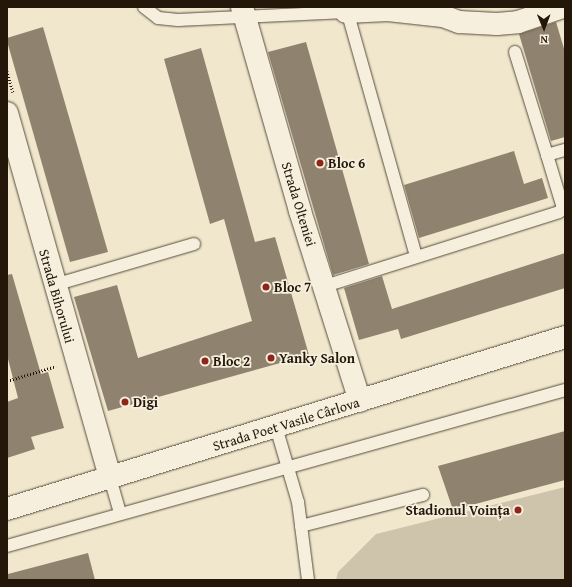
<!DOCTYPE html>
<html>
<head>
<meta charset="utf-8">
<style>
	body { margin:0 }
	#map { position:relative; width:572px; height:587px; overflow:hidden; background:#f1e7cd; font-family:"Gentium Book Plus",serif }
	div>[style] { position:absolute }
	.green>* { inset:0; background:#cec4ac }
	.building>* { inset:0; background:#8f836f }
	.path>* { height:2.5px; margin-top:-1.25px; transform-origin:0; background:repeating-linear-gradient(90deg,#24170a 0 1px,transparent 0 3px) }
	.roads { filter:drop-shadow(0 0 1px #574b3b) drop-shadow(0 0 1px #574b3b) }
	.service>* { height:12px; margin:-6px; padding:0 6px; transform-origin:6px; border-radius:6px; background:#f6efde }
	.minor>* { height:22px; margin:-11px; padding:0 11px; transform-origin:11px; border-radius:11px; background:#f6efde }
	.tertiary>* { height:22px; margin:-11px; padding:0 11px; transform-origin:11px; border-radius:11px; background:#f6efde }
	.dots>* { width:11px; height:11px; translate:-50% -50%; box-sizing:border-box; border:2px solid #f6efde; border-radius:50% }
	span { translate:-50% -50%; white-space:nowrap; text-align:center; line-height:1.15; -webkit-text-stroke:3.5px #f6efde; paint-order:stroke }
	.poi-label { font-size:14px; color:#24170a; font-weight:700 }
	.left { translate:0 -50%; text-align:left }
	.right { translate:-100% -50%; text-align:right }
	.street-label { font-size:14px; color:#24170a }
	.frame { position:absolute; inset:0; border:8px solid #24170a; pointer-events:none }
	.north { position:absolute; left:524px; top:8px; width:40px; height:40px; -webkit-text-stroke:3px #f6efde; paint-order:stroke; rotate:179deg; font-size:11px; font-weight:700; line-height:16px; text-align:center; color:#24170a }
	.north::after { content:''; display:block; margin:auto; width:14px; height:18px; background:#24170a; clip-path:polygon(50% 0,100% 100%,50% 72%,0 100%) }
</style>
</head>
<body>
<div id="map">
	<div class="green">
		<div style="clip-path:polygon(565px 487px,565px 580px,336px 580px,338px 572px,376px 534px)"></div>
	</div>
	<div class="building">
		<div style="clip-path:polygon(556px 22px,565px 52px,565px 137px,551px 141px,519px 34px)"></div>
		<div style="clip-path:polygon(43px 27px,108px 252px,70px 262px,7px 41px,7px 38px)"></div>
		<div style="clip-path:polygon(306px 42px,369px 264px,333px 275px,268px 52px)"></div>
		<div style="clip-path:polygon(201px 48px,255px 242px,275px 237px,309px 355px,108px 411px,74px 297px,117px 285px,138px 358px,252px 321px,224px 219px,210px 224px,164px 59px)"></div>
		<div style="clip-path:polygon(514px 151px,524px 184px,542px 178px,548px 198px,419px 238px,404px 185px)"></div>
		<div style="clip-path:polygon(565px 253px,565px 288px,401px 339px,398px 329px,359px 340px,344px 288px,382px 276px,392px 309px)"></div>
		<div style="clip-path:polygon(12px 274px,41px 374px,48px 372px,64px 428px,31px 437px,35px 449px,7px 458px,7px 402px,18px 398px,7px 355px,7px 275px)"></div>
		<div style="clip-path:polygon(565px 431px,565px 480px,453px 510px,438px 466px)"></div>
		<div style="clip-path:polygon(88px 553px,95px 580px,8px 580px,8px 574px)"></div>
	</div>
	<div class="path">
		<div style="left:7px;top:71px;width:22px;rotate:74deg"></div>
		<div style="left:7px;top:381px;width:51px;rotate:-17deg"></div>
	</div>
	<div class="roads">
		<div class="service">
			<div style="left:144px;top:7px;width:18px;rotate:38deg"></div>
			<div style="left:158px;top:18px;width:20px;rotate:6deg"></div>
			<div style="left:178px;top:20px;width:168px;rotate:-2.7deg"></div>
			<div style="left:346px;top:7px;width:259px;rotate:74.3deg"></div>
			<div style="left:515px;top:52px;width:108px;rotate:72.7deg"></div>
			<div style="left:54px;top:285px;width:146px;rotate:-16.3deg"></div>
			<div style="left:325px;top:286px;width:245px;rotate:-17.5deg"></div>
			<div style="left:559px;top:212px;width:6px;rotate:-45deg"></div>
			<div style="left:563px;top:208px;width:55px;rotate:-106.8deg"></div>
			<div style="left:547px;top:155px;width:19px;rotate:-16deg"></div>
			<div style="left:276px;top:427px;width:78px;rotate:73.7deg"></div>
			<div style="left:298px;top:502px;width:79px;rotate:82.7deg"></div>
			<div style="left:110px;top:478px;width:35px;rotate:74deg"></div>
			<div style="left:301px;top:526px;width:126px;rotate:-14.3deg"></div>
			<div style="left:7px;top:546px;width:579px;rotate:-15.62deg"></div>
		</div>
		<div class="minor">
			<div style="left:242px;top:7px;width:212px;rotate:74.1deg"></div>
			<div style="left:300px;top:211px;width:199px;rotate:72.5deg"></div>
			<div style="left:346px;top:12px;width:42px;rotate:-2.7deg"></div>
			<div style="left:388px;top:10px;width:55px;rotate:6.2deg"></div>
			<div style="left:443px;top:16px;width:17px;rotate:21deg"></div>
			<div style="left:459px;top:22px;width:38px;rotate:3deg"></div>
			<div style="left:497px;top:24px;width:21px;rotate:-5deg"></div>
			<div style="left:518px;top:22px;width:47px;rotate:-18.4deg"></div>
			<div style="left:7px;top:113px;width:379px;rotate:74.2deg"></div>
		</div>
		<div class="tertiary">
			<div style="left:7px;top:509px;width:584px;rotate:-17.13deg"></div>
		</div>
	</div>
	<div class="dots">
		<div style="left:320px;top:163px;background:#8f2418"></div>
		<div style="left:266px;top:287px;background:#8f2418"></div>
		<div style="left:271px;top:358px;background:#8f2418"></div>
		<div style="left:205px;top:361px;background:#8f2418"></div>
		<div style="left:125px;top:402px;background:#8f2418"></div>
		<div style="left:518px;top:510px;background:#8f2418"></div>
	</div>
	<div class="poi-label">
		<span class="left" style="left:328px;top:163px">Bloc 6</span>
		<span class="left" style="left:274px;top:287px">Bloc 7</span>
		<span class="left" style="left:279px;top:358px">Yanky Salon</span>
		<span class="left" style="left:213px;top:361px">Bloc 2</span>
		<span class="left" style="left:133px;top:402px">Digi</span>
		<span class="right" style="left:510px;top:510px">Stadionul Voința</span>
	</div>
	<div class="street-label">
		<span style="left:299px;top:204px;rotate:73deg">Strada Olteniei</span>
		<span style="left:57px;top:296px;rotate:74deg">Strada Bihorului</span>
		<span style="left:286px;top:424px;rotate:-17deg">Strada Poet Vasile Cârlova</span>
	</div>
	<div class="frame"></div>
	<div class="north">N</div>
</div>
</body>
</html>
